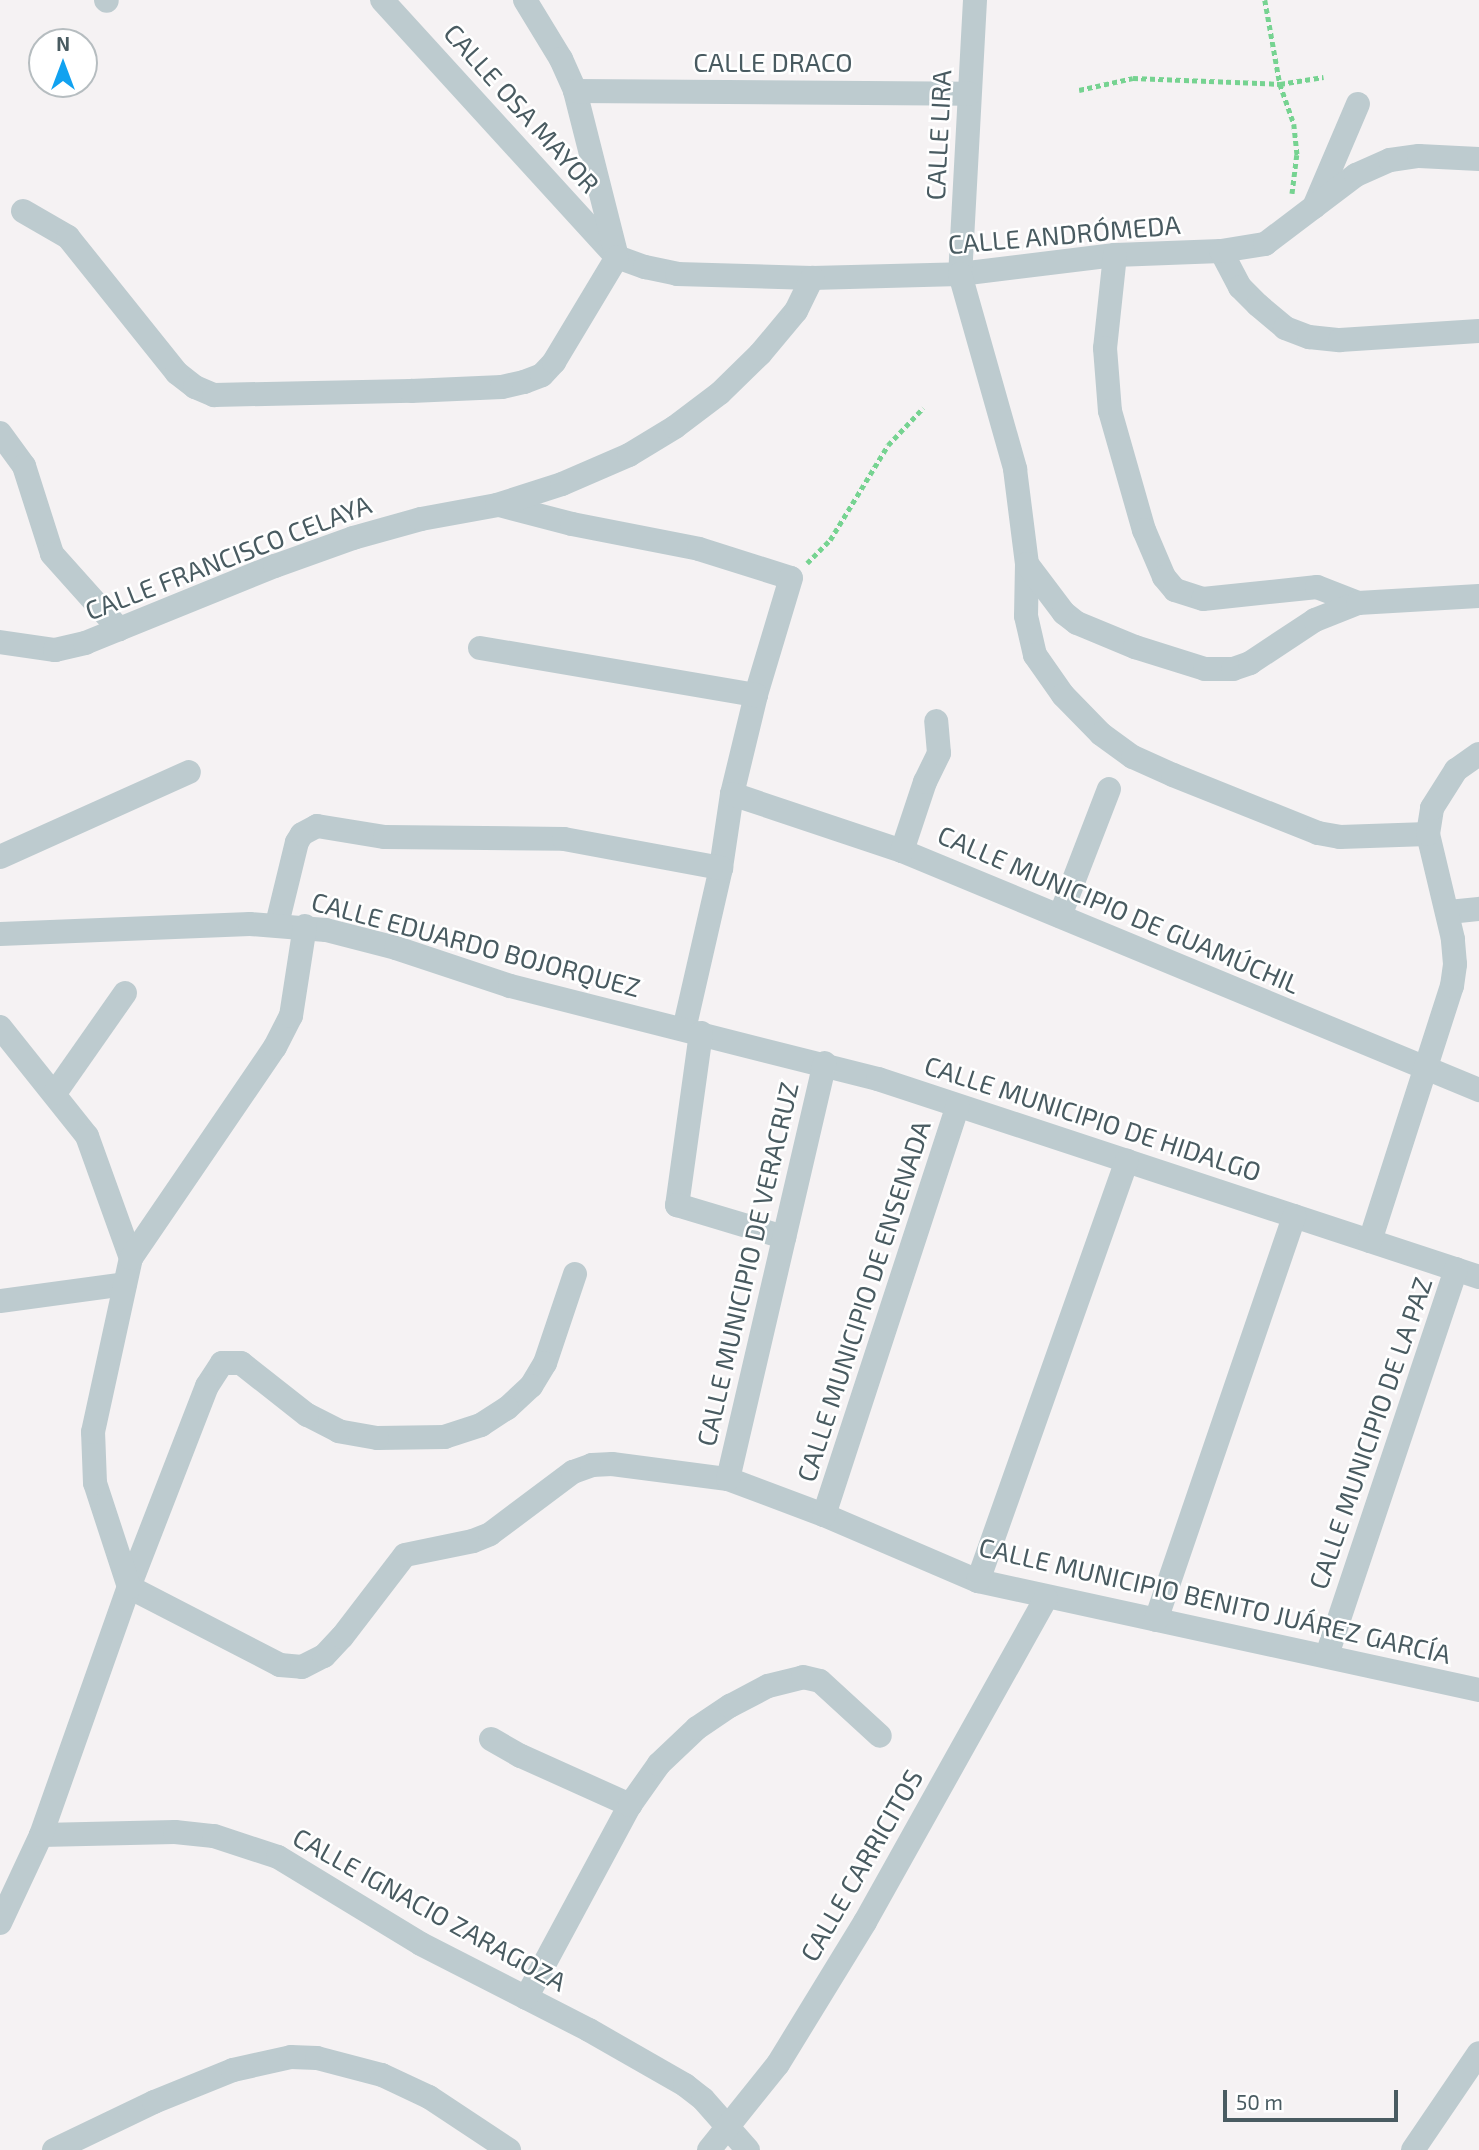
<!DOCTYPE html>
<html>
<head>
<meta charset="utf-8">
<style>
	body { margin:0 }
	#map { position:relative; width:1479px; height:2150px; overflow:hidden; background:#f5f2f3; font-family:"Exo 2",sans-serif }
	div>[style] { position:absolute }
	.path>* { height:4.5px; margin-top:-2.25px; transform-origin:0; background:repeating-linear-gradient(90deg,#76d391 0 5px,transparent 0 8.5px) }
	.minor>* { height:24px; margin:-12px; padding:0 12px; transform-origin:12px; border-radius:12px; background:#bdcbcf }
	span { translate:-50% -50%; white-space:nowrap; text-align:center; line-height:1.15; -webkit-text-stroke:5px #fff; paint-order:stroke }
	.street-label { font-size:26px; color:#495b61 }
	.north { position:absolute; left:28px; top:28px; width:70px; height:70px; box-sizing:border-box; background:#fff; border:2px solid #b6bdc0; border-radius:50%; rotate:0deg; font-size:19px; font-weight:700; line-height:28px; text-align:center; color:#495b61 }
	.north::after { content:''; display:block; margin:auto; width:24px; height:32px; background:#11a2f0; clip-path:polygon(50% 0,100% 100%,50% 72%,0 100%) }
	.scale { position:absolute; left:1223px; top:2090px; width:175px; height:32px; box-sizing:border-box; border:4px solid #495b61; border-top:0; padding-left:9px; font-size:21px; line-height:24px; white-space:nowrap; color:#495b61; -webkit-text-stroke:5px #fff; paint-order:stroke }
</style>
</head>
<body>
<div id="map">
	<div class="path">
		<div style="left:1265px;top:0;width:85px;rotate:79.9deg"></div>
		<div style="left:1280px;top:84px;width:42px;rotate:70.7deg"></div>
		<div style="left:1294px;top:124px;width:31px;rotate:84deg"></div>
		<div style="left:1297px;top:155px;width:39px;rotate:97deg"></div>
		<div style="left:1079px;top:90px;width:55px;rotate:-12.5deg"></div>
		<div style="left:1133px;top:78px;width:147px;rotate:2.3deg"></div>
		<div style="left:1280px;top:84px;width:44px;rotate:-9.2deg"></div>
		<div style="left:807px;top:563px;width:33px;rotate:-45deg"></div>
		<div style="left:830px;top:540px;width:111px;rotate:-58.6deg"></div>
		<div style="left:888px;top:445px;width:51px;rotate:-46.6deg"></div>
	</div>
	<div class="minor">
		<div style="left:106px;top:0;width:1px;rotate:45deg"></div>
		<div style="left:382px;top:0;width:348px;rotate:47.6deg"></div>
		<div style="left:617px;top:257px;width:30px;rotate:20deg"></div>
		<div style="left:645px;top:267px;width:33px;rotate:12deg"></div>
		<div style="left:677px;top:274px;width:135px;rotate:1.7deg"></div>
		<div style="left:812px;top:278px;width:148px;rotate:-1.5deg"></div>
		<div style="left:960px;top:274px;width:156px;rotate:-7deg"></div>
		<div style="left:1115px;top:255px;width:106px;rotate:-2.2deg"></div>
		<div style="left:1221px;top:251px;width:41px;rotate:62.2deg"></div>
		<div style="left:1240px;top:287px;width:25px;rotate:45deg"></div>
		<div style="left:1258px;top:305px;width:35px;rotate:40deg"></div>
		<div style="left:1285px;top:328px;width:26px;rotate:21deg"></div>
		<div style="left:1309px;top:337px;width:31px;rotate:6deg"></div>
		<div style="left:1340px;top:340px;width:139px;rotate:-3.7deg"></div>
		<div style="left:525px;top:0;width:69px;rotate:58.6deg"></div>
		<div style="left:561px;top:59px;width:35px;rotate:66deg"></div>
		<div style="left:575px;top:91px;width:167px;rotate:75.8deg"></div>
		<div style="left:975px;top:0;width:274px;rotate:93.1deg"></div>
		<div style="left:960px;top:274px;width:203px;rotate:74.2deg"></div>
		<div style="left:1015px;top:469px;width:96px;rotate:82.8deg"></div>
		<div style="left:1027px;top:564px;width:52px;rotate:91.1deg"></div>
		<div style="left:1026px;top:616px;width:40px;rotate:77deg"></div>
		<div style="left:1035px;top:655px;width:49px;rotate:55deg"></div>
		<div style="left:1063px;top:695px;width:54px;rotate:45.7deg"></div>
		<div style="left:1101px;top:734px;width:39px;rotate:36deg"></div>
		<div style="left:1133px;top:757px;width:44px;rotate:24.2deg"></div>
		<div style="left:1173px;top:775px;width:156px;rotate:21.8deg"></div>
		<div style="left:1318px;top:833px;width:22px;rotate:10deg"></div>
		<div style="left:1340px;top:837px;width:88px;rotate:-2deg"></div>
		<div style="left:575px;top:91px;width:394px;rotate:0.4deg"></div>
		<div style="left:1314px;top:207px;width:112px;rotate:-66.9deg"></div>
		<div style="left:23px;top:211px;width:52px;rotate:30deg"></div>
		<div style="left:68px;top:237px;width:174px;rotate:51.3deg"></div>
		<div style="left:177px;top:373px;width:23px;rotate:38deg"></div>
		<div style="left:195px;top:387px;width:21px;rotate:23deg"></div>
		<div style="left:214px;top:395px;width:197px;rotate:-1.2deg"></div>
		<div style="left:411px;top:391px;width:91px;rotate:-2.5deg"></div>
		<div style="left:502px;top:387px;width:23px;rotate:-13deg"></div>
		<div style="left:524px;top:382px;width:19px;rotate:-21deg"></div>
		<div style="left:542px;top:375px;width:18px;rotate:-47deg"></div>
		<div style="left:554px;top:362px;width:122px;rotate:-59deg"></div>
		<div style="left:1221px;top:251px;width:45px;rotate:-9deg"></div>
		<div style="left:1265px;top:244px;width:114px;rotate:-37.2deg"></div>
		<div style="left:1356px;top:175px;width:37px;rotate:-24deg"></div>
		<div style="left:1390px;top:160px;width:29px;rotate:-8deg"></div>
		<div style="left:1419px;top:156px;width:60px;rotate:2.9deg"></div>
		<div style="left:1115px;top:255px;width:94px;rotate:96.1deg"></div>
		<div style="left:1105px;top:348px;width:63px;rotate:85.5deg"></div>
		<div style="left:1110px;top:411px;width:124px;rotate:74.1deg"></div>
		<div style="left:1144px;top:530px;width:51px;rotate:66.9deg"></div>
		<div style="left:1164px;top:577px;width:17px;rotate:50deg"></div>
		<div style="left:1175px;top:590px;width:29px;rotate:18deg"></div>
		<div style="left:1203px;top:599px;width:115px;rotate:-6deg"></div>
		<div style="left:1317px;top:587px;width:44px;rotate:21.3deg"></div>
		<div style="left:0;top:433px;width:41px;rotate:54deg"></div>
		<div style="left:24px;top:466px;width:92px;rotate:72.3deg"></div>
		<div style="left:52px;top:554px;width:101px;rotate:48.2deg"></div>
		<div style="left:499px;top:505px;width:75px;rotate:14.6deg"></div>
		<div style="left:572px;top:524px;width:129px;rotate:11.1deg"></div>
		<div style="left:699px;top:549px;width:96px;rotate:17.5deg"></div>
		<div style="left:791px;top:578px;width:122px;rotate:106.7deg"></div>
		<div style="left:756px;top:695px;width:102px;rotate:103.6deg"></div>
		<div style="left:732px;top:794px;width:75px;rotate:98.5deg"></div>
		<div style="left:721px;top:868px;width:165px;rotate:102.9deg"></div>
		<div style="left:1027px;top:564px;width:61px;rotate:52.9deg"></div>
		<div style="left:1064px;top:613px;width:16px;rotate:38deg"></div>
		<div style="left:1077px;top:623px;width:63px;rotate:22.5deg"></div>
		<div style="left:1135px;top:647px;width:73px;rotate:17.4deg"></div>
		<div style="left:1205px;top:669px;width:28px"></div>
		<div style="left:1233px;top:669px;width:18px;rotate:-19deg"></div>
		<div style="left:1250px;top:663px;width:78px;rotate:-33.5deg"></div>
		<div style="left:1315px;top:620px;width:46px;rotate:-21.6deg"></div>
		<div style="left:1358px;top:603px;width:121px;rotate:-3.3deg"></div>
		<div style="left:0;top:642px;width:56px;rotate:8.3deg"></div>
		<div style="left:55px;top:650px;width:31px;rotate:-13deg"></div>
		<div style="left:85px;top:643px;width:205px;rotate:-22.1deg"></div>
		<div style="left:275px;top:566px;width:83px;rotate:-19.7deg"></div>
		<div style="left:353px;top:538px;width:71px;rotate:-15.6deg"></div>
		<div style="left:421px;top:519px;width:77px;rotate:-10.4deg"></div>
		<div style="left:497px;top:505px;width:68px;rotate:-17.9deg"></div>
		<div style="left:562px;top:484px;width:73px;rotate:-23.4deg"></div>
		<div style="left:629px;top:455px;width:54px;rotate:-31.3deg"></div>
		<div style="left:675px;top:427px;width:56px;rotate:-37.1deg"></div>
		<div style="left:720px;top:393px;width:56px;rotate:-44.3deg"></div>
		<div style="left:760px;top:354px;width:56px;rotate:-50.1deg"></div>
		<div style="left:796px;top:311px;width:37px;rotate:-64deg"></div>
		<div style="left:480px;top:648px;width:280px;rotate:9.7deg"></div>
		<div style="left:732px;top:794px;width:179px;rotate:18.5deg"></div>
		<div style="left:902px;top:851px;width:625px;rotate:22.5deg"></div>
		<div style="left:902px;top:851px;width:73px;rotate:-71.6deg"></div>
		<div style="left:925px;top:782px;width:32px;rotate:-64deg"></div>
		<div style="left:939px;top:753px;width:32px;rotate:-95deg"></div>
		<div style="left:0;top:857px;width:207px;rotate:-24.2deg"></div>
		<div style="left:1449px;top:912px;width:30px;rotate:-6deg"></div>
		<div style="left:1060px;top:916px;width:136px;rotate:-68.9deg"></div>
		<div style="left:277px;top:924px;width:84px;rotate:-76.3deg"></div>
		<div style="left:297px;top:842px;width:9px;rotate:-58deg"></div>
		<div style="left:302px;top:834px;width:17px;rotate:-28deg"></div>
		<div style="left:317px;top:826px;width:69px;rotate:9.2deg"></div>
		<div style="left:385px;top:837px;width:179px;rotate:0.6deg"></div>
		<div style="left:564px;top:839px;width:160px;rotate:10.5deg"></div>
		<div style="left:0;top:934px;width:250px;rotate:-2.3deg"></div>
		<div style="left:250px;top:924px;width:76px;rotate:4.5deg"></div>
		<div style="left:326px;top:930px;width:72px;rotate:14.4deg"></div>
		<div style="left:396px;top:948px;width:120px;rotate:18.4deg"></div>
		<div style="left:510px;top:986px;width:380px;rotate:14.2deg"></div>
		<div style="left:878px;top:1079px;width:633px;rotate:18.23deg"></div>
		<div style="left:0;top:1027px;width:139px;rotate:51.4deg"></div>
		<div style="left:87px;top:1136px;width:130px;rotate:70.2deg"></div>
		<div style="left:701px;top:1033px;width:174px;rotate:97.9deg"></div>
		<div style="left:677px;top:1205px;width:112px;rotate:16.7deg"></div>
		<div style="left:55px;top:1093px;width:122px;rotate:-55deg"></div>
		<div style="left:1370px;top:1241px;width:268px;rotate:-72.2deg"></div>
		<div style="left:1452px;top:986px;width:22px;rotate:-82deg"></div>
		<div style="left:1455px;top:964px;width:25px;rotate:-95deg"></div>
		<div style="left:1453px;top:939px;width:108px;rotate:-103.4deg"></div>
		<div style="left:1428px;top:834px;width:26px;rotate:-81deg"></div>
		<div style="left:1432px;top:808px;width:45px;rotate:-57.7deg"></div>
		<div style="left:1456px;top:770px;width:28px;rotate:-35deg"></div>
		<div style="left:575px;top:1274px;width:94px;rotate:108.6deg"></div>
		<div style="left:545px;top:1363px;width:27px;rotate:121deg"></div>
		<div style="left:531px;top:1386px;width:33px;rotate:137deg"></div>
		<div style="left:507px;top:1408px;width:31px;rotate:147deg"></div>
		<div style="left:481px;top:1425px;width:38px;rotate:162deg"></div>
		<div style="left:445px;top:1437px;width:68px;rotate:179.2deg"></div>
		<div style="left:377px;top:1438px;width:39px;rotate:-170deg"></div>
		<div style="left:339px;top:1431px;width:36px;rotate:-153deg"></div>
		<div style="left:307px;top:1415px;width:84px;rotate:-141.8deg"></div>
		<div style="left:241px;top:1363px;width:19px;rotate:180deg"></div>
		<div style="left:222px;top:1363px;width:27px;rotate:123deg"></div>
		<div style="left:207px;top:1386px;width:216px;rotate:111.2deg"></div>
		<div style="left:129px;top:1587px;width:170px;rotate:27.3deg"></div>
		<div style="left:280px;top:1665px;width:22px;rotate:5deg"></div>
		<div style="left:302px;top:1667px;width:25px;rotate:-27deg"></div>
		<div style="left:324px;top:1656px;width:26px;rotate:-47deg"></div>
		<div style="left:342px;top:1637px;width:103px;rotate:-52.5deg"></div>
		<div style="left:405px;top:1555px;width:69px;rotate:-11.6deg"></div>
		<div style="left:473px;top:1541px;width:18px;rotate:-22deg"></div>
		<div style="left:490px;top:1534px;width:104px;rotate:-36.8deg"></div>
		<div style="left:573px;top:1472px;width:20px;rotate:-20deg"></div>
		<div style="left:592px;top:1465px;width:20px;rotate:-3deg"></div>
		<div style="left:612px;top:1464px;width:117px;rotate:7.4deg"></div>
		<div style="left:728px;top:1479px;width:103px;rotate:20.6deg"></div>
		<div style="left:824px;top:1515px;width:168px;rotate:23.2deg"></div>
		<div style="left:978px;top:1581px;width:513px;rotate:12.27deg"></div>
		<div style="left:0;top:1301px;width:126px;rotate:-7.7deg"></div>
		<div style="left:728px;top:1479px;width:427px;rotate:-76.9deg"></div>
		<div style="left:824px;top:1515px;width:430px;rotate:-71.9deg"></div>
		<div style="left:978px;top:1581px;width:446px;rotate:-70.5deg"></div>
		<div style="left:1156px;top:1620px;width:427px;rotate:-71.1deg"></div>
		<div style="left:1327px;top:1655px;width:407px;rotate:-71.5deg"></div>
		<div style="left:491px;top:1739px;width:34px;rotate:30deg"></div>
		<div style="left:521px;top:1756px;width:120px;rotate:24.2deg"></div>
		<div style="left:41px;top:1835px;width:134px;rotate:-1.3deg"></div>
		<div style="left:175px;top:1832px;width:39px;rotate:6deg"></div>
		<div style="left:214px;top:1836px;width:67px;rotate:18.2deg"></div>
		<div style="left:278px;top:1857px;width:167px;rotate:31.3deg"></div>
		<div style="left:421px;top:1944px;width:189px;rotate:27.1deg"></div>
		<div style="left:589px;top:2030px;width:111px;rotate:29.8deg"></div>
		<div style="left:685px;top:2085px;width:23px;rotate:38deg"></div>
		<div style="left:703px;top:2099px;width:68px;rotate:48.6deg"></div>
		<div style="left:0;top:1923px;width:97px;rotate:-65deg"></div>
		<div style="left:41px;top:1835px;width:263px;rotate:-70.5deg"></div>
		<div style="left:129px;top:1587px;width:109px;rotate:-108.1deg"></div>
		<div style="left:95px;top:1483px;width:51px;rotate:-92.2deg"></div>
		<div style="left:93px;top:1432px;width:178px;rotate:-77.7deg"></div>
		<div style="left:131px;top:1258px;width:255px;rotate:-55.7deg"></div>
		<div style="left:275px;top:1047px;width:35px;rotate:-63deg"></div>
		<div style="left:291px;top:1016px;width:91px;rotate:-81.2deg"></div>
		<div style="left:526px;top:1998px;width:219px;rotate:-61.7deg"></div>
		<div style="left:630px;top:1805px;width:50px;rotate:-54.7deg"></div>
		<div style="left:659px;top:1764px;width:52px;rotate:-43.5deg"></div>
		<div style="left:697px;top:1728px;width:40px;rotate:-34deg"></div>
		<div style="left:730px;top:1706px;width:43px;rotate:-27.8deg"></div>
		<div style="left:768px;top:1686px;width:36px;rotate:-14deg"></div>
		<div style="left:803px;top:1677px;width:17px;rotate:13deg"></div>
		<div style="left:820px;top:1681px;width:81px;rotate:42.5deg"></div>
		<div style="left:54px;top:2150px;width:111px;rotate:-25.6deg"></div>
		<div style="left:154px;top:2102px;width:85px;rotate:-22.1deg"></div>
		<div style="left:233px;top:2070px;width:59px;rotate:-12.6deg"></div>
		<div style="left:291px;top:2057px;width:26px;rotate:2deg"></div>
		<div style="left:317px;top:2058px;width:67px;rotate:14.7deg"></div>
		<div style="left:382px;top:2075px;width:52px;rotate:25.1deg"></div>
		<div style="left:429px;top:2097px;width:96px;rotate:33.5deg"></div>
		<div style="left:709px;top:2150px;width:110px;rotate:-51.3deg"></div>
		<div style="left:778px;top:2064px;width:167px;rotate:-58.5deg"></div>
		<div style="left:865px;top:1922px;width:371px;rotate:-60.8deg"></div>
		<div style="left:1413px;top:2150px;width:117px;rotate:-55.8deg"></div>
	</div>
	<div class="street-label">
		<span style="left:773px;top:62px">CALLE DRACO</span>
		<span style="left:522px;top:108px;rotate:48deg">CALLE OSA MAYOR</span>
		<span style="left:938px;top:135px;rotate:-87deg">CALLE LIRA</span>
		<span style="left:1064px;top:234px;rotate:-5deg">CALLE ANDRÓMEDA</span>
		<span style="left:228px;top:557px;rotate:-21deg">CALLE FRANCISCO CELAYA</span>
		<span style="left:1119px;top:909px;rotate:23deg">CALLE MUNICIPIO DE GUAMÚCHIL</span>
		<span style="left:476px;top:944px;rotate:15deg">CALLE EDUARDO BOJORQUEZ</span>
		<span style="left:1093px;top:1118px;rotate:18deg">CALLE MUNICIPIO DE HIDALGO</span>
		<span style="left:747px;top:1264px;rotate:-77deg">CALLE MUNICIPIO DE VERACRUZ</span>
		<span style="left:863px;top:1301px;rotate:-72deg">CALLE MUNICIPIO DE ENSENADA</span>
		<span style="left:1370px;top:1433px;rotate:-71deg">CALLE MUNICIPIO DE LA PAZ</span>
		<span style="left:1215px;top:1600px;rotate:13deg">CALLE MUNICIPIO BENITO JUÁREZ GARCÍA</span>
		<span style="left:861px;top:1865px;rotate:-60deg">CALLE CARRICITOS</span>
		<span style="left:430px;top:1909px;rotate:29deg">CALLE IGNACIO ZARAGOZA</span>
	</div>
	<div class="north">N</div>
	<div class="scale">50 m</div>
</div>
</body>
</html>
